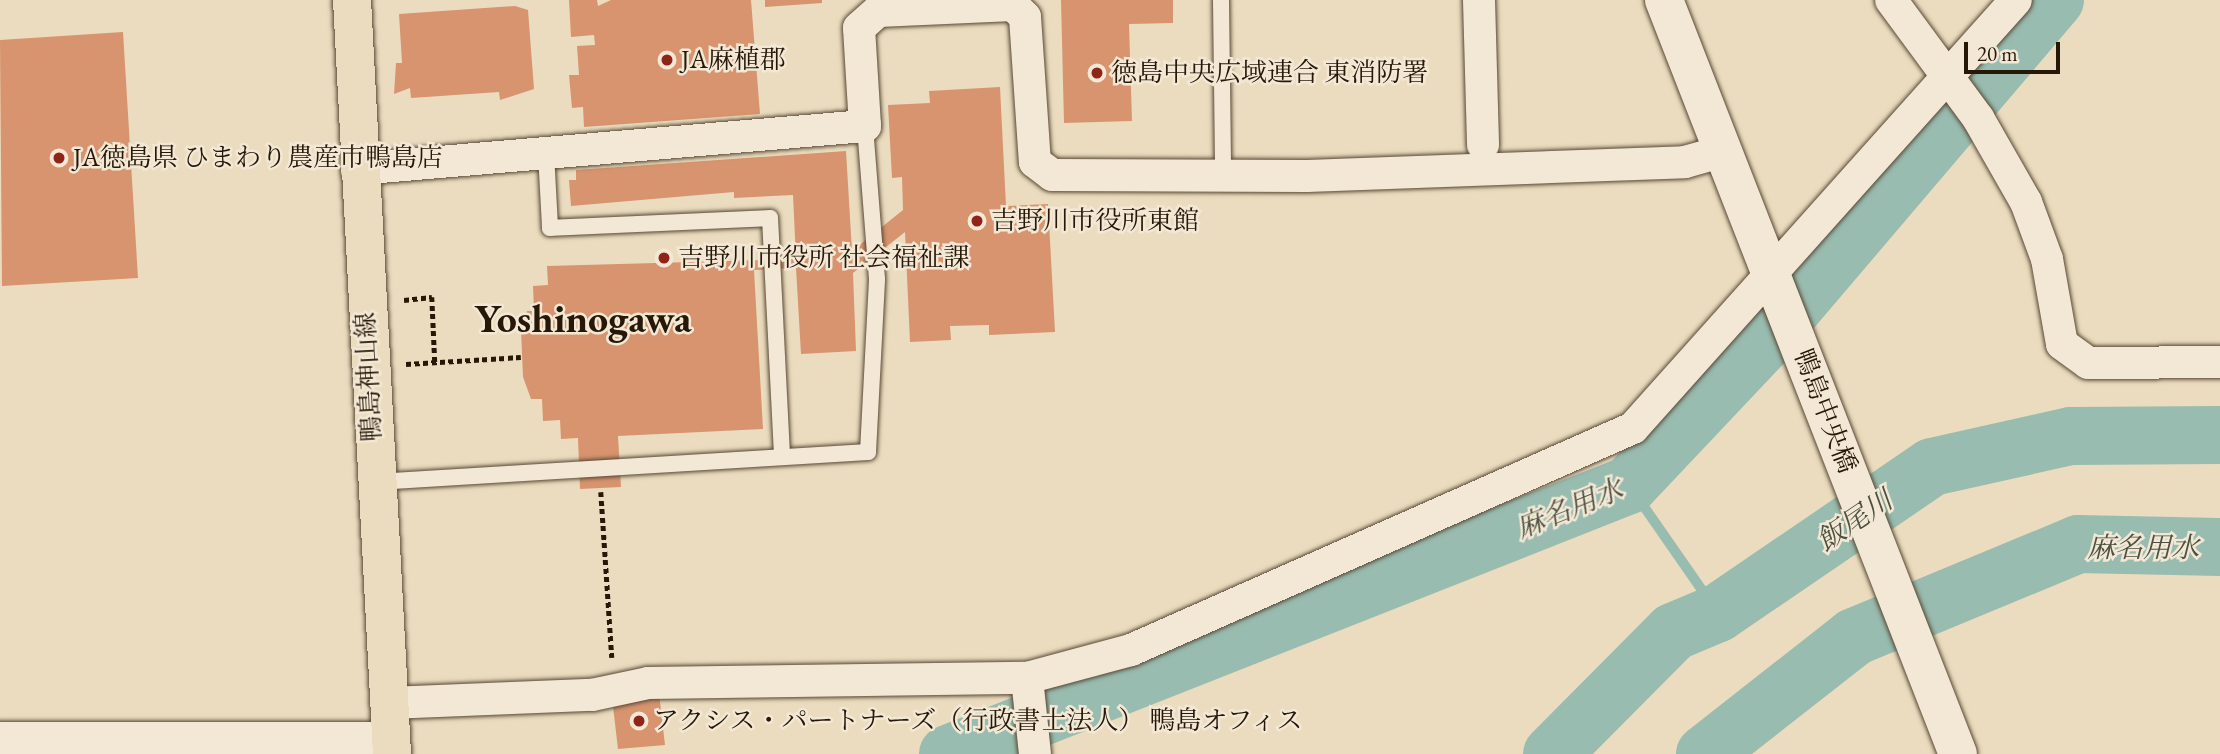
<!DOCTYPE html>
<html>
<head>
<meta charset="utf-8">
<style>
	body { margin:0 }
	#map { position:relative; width:2220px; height:754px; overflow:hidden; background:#ebdcbf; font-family:"EB Garamond","Noto Serif JP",serif }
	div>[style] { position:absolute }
	.stream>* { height:10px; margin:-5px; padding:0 5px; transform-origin:5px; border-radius:5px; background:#98bcaf }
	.river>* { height:58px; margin:-29px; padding:0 29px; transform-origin:29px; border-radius:29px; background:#98bcaf }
	.building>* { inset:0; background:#d7946f }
	.path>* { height:4.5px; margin-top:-2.25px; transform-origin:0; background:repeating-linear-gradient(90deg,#261706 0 5px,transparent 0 8.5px) }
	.roads { filter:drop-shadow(0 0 2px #574834) drop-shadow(0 0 2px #574834) }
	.lane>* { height:16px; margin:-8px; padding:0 8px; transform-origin:8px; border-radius:8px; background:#f2e8d5 }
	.street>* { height:32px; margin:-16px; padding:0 16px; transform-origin:16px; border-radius:16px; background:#f2e8d5 }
	.secondary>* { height:38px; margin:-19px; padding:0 19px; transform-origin:19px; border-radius:19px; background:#f2e8d5 }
	.primary>* { height:38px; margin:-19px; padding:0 19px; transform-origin:19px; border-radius:19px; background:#ebdcbf }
	.dots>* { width:19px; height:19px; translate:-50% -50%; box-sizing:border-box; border:4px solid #f2e8d5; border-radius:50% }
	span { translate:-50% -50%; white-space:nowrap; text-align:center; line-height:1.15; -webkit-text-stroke:5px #f2e8d5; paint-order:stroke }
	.poi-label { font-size:26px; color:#261706 }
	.left { translate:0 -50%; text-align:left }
	.street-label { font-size:26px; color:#261706 }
	.water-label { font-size:28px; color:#4e5141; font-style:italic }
	.town-label { font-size:40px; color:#261706; font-weight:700 }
	.scale { position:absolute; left:1964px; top:42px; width:96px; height:32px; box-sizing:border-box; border:4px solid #261706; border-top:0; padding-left:9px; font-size:21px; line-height:24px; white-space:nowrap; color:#261706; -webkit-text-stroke:5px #f2e8d5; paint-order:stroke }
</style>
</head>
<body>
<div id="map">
	<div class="stream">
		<div style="left:1629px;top:485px;width:156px;rotate:55.2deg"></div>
	</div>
	<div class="river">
		<div style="left:948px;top:754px;width:732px;rotate:-21.55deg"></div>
		<div style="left:1629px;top:485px;width:197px;rotate:-46.6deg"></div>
		<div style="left:1764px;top:342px;width:449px;rotate:-49.6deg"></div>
		<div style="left:1552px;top:754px;width:172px;rotate:-45.2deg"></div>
		<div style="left:1673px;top:632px;width:49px;rotate:-22.9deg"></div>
		<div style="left:1718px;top:613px;width:259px;rotate:-34.3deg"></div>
		<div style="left:1932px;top:467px;width:142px;rotate:-12.6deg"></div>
		<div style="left:2071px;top:436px;width:149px;rotate:-0.4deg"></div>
		<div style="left:1705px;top:754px;width:189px;rotate:-38.1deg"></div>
		<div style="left:1854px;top:637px;width:243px;rotate:-22.5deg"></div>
		<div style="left:2078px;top:544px;width:142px;rotate:1.2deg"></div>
	</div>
	<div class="building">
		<div style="clip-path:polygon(569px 0,597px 0,598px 6px,611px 0,751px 0,760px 114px,584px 127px,583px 107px,572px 108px,569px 75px,579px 75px,577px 46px,595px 45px,594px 35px,571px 37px)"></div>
		<div style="clip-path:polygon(765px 0,822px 0,822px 3px,765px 7px)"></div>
		<div style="clip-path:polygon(1061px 0,1173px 0,1173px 23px,1129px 24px,1132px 121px,1064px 123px)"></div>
		<div style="clip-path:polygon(515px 6px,528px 10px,534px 89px,500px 100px,499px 92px,411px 98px,410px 88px,394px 94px,396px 63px,402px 63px,399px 14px)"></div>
		<div style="clip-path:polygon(123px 32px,138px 278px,2px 286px,0 40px)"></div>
		<div style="clip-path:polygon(1000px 87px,1006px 206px,1048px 204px,1055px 332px,989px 335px,989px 325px,950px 326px,951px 340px,910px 342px,905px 232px,853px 273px,856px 351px,801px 354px,796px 268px,754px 270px,763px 429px,618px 436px,621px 487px,580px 489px,578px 438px,561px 439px,560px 420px,543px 421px,542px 399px,531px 399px,523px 377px,521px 330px,527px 311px,534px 311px,533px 286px,548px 285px,547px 266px,796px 259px,793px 195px,734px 198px,734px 192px,571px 206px,569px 180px,576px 180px,576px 170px,846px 151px,852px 251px,903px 210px,902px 177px,892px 178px,888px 105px,930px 103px,929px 91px)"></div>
		<div style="clip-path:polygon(659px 693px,665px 745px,618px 749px,612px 698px)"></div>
	</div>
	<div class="path">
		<div style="left:404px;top:300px;width:28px;rotate:-6deg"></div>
		<div style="left:432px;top:297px;width:65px;rotate:87.4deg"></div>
		<div style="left:406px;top:364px;width:115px;rotate:-3.5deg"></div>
		<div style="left:601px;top:492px;width:166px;rotate:86.2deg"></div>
	</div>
	<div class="roads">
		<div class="lane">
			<div style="left:1221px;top:0;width:176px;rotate:89.3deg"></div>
			<div style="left:546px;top:153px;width:75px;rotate:86.9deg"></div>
			<div style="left:550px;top:228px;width:220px;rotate:-2.6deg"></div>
			<div style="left:770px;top:218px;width:239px;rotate:87.1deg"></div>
			<div style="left:376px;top:482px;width:493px;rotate:-3.5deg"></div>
			<div style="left:868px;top:452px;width:173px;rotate:-87deg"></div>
			<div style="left:877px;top:279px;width:153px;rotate:-94.5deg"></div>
		</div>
		<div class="street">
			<div style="left:1479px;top:0;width:145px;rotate:88.4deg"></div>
			<div style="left:1891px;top:0;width:147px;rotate:53.6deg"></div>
			<div style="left:1978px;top:118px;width:97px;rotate:60.3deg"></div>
			<div style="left:2026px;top:202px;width:61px;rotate:69.8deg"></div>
			<div style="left:2047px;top:259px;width:86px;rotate:80deg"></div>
			<div style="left:2062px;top:344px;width:32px;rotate:36deg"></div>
			<div style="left:2088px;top:363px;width:132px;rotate:-0.4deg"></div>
			<div style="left:357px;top:169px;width:510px;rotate:-4.84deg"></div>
			<div style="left:865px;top:126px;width:98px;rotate:-93.5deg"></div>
			<div style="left:859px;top:28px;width:25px;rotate:-42deg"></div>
			<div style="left:878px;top:11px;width:135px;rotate:-2.5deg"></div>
			<div style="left:1013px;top:5px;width:17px;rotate:45deg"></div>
			<div style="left:1025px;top:17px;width:145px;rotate:86.1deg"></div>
			<div style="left:1035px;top:162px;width:21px;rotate:37deg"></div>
			<div style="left:1052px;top:175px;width:255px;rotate:0.2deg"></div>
			<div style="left:1307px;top:176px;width:378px;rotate:-2.1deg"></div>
			<div style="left:1685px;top:162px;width:41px;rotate:-15.8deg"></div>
			<div style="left:1027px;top:678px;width:76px;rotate:84deg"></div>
			<div style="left:389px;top:703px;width:203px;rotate:-2.3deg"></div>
			<div style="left:592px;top:695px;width:57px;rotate:-12.1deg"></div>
			<div style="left:648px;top:683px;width:379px;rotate:-0.8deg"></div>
			<div style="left:1027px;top:678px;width:108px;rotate:-15.1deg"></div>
			<div style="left:1131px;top:650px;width:549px;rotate:-23.86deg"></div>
			<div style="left:1633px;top:428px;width:574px;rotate:-48.18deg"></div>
			<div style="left:0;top:738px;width:390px"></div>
		</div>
		<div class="secondary">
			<div style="left:1664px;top:0;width:809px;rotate:68.7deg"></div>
		</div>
		<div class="primary">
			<div style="left:352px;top:0;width:755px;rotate:86.96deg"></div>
		</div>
	</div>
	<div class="dots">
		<div style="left:667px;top:60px;background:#8f2418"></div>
		<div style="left:1097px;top:73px;background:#8f2418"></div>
		<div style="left:59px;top:158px;background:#8f2418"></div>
		<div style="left:977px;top:221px;background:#8f2418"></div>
		<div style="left:664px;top:258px;background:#8f2418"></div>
		<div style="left:639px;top:721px;background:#8f2418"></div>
	</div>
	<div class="poi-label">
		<span class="left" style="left:681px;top:60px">JA麻植郡</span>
		<span class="left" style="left:1111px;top:73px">徳島中央広域連合 東消防署</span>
		<span class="left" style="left:73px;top:158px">JA徳島県 ひまわり農産市鴨島店</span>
		<span class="left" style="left:991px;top:221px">吉野川市役所東館</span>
		<span class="left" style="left:678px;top:258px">吉野川市役所 社会福祉課</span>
		<span class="left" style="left:653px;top:721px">アクシス・パートナーズ（行政書士法人） 鴨島オフィス</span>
	</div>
	<div class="street-label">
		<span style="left:369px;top:377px;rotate:-93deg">鴨島神山線</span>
		<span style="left:1825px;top:411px;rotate:69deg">鴨島中央橋</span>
	</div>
	<div class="water-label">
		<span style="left:1569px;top:508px;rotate:-22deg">麻名用水</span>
		<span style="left:1854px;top:520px;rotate:-34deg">飯尾川</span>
		<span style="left:2143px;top:547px">麻名用水</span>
	</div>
	<div class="town-label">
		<span style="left:583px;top:318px">Yoshinogawa</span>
	</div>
	<div class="scale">20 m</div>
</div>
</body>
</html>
